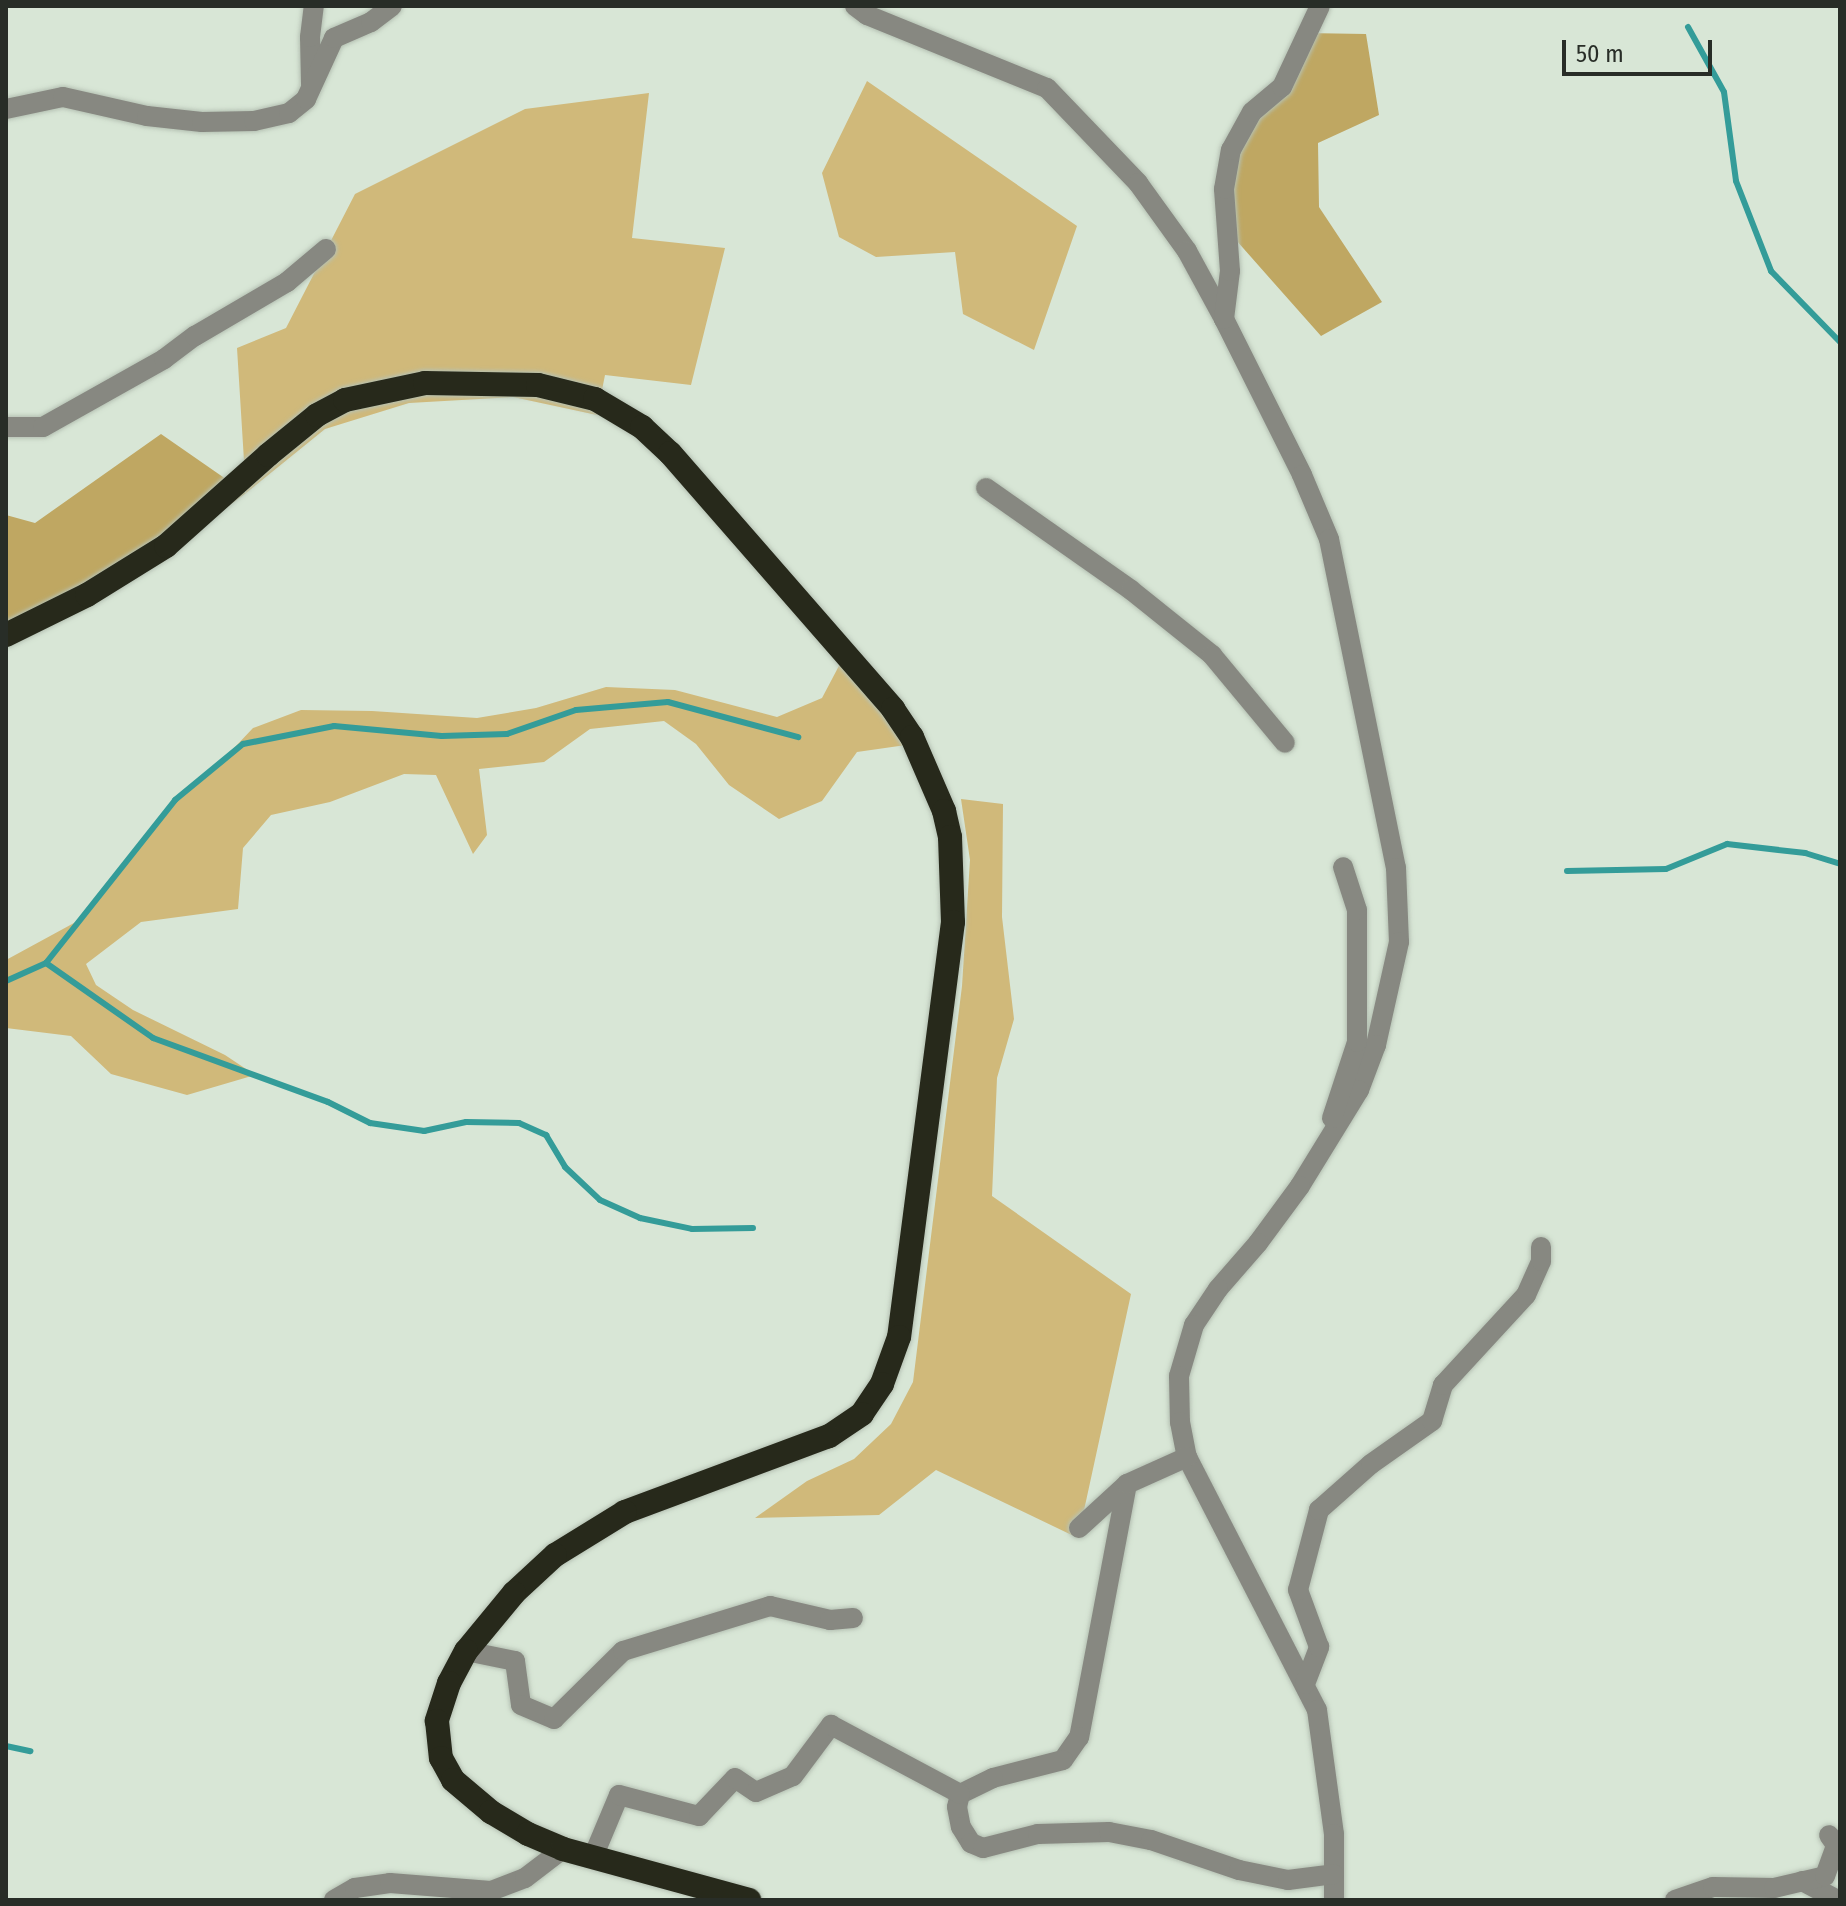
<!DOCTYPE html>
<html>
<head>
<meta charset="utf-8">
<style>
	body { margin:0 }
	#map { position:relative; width:1846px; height:1906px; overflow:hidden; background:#d8e6d6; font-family:"Fira Sans Condensed",sans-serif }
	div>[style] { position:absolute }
	.green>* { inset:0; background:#d0b97a }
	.forest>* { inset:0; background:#bfa762 }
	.stream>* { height:6px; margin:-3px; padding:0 3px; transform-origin:3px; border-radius:3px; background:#349c99 }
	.roads { filter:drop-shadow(0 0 2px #b5c1b3) drop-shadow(0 0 2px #b5c1b3) }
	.minor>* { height:20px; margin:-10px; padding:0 10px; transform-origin:10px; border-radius:10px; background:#878881 }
	.highway>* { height:24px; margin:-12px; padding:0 12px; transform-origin:12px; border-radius:12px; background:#27291b }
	span { translate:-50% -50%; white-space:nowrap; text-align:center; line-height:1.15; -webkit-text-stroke:8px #d8e6d6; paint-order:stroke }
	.frame { position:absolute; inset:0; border:8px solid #282d27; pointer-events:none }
	.scale { position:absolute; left:1562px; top:40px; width:150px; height:36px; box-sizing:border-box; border:4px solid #282d27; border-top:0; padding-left:10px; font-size:24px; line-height:28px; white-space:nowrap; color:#282d27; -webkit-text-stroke:6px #d8e6d6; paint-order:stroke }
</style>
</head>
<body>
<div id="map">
	<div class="green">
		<div style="clip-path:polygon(867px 81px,1077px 226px,1034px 350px,963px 314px,955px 252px,876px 257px,839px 237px,822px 173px)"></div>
		<div style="clip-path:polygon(649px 93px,632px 238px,725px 248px,691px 385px,605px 375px,597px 415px,513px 397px,409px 403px,325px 429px,246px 493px,237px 348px,286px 328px,355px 194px,525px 109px)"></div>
		<div style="clip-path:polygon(841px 662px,913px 744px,857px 752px,822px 801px,779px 819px,729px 785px,696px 744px,664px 721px,590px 729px,544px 762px,479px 769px,487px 835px,473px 854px,436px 775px,404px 774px,330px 802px,271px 815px,243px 848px,238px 909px,141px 922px,86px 964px,96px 985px,133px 1010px,225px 1055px,255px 1075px,187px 1095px,111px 1074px,71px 1036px,6px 1028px,6px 960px,85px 917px,175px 800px,218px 765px,253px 728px,301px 710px,372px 711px,477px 718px,536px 708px,606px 687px,675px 690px,777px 717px,822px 698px)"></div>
		<div style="clip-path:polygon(961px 799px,1003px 804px,1002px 917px,1014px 1019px,997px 1078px,992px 1196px,1131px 1294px,1078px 1538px,936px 1470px,879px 1515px,755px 1518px,807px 1481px,854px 1459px,891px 1424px,913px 1382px,962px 986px,970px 860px)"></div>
	</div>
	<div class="forest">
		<div style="clip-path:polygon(1305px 33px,1366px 34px,1379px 115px,1318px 143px,1319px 207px,1382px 302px,1321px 336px,1228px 231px,1231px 150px,1282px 87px)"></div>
		<div style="clip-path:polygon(161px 434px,246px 493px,174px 547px,6px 643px,6px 515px,35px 523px)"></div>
	</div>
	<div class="stream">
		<div style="left:1688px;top:27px;width:74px;rotate:61deg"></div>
		<div style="left:1724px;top:92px;width:90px;rotate:82.3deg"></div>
		<div style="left:1736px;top:181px;width:97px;rotate:68.7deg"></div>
		<div style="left:1771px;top:271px;width:99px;rotate:45.8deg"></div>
		<div style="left:1567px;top:871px;width:99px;rotate:-1.2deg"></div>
		<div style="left:1666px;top:869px;width:66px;rotate:-22.3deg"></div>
		<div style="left:1727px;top:844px;width:79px;rotate:6.6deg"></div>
		<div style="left:1805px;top:853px;width:37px;rotate:17deg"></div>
		<div style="left:46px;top:963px;width:131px;rotate:35deg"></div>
		<div style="left:153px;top:1038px;width:186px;rotate:20.1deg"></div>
		<div style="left:328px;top:1102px;width:47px;rotate:26.6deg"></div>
		<div style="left:370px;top:1123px;width:55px;rotate:8.4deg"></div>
		<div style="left:424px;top:1131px;width:43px;rotate:-12.1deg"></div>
		<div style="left:466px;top:1122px;width:53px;rotate:1.1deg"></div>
		<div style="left:519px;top:1123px;width:30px;rotate:24deg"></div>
		<div style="left:546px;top:1135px;width:37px;rotate:59deg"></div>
		<div style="left:565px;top:1167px;width:48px;rotate:43.3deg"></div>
		<div style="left:600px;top:1200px;width:44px;rotate:24.2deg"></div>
		<div style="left:640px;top:1218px;width:53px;rotate:11.9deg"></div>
		<div style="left:692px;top:1229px;width:61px;rotate:-0.9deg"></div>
		<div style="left:6px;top:981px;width:44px;rotate:-24.2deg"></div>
		<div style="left:46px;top:963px;width:208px;rotate:-51.6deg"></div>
		<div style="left:175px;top:800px;width:88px;rotate:-39.5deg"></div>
		<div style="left:243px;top:744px;width:93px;rotate:-11.2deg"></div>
		<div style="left:334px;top:726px;width:108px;rotate:5.3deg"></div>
		<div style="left:442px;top:736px;width:65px;rotate:-1.8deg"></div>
		<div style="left:507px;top:734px;width:73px;rotate:-19.2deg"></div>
		<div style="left:576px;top:710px;width:92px;rotate:-5deg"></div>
		<div style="left:668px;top:702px;width:135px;rotate:15.1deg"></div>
		<div style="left:6px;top:1746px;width:25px;rotate:12deg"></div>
	</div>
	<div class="roads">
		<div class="minor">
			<div style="left:855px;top:6px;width:15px;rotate:37deg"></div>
			<div style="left:867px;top:15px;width:194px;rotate:22.1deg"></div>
			<div style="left:1047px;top:88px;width:132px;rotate:46.2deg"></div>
			<div style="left:1138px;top:183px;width:84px;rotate:54.2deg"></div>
			<div style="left:1187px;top:251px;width:77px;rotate:61.4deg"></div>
			<div style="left:1224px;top:319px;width:174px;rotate:63.4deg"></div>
			<div style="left:1302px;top:475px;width:69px;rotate:67.1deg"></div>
			<div style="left:1329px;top:539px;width:336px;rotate:78.5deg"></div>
			<div style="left:1396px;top:868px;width:74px;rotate:87.7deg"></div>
			<div style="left:1399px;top:942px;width:106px;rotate:102.6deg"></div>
			<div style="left:1376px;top:1045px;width:48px;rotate:110.7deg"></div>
			<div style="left:1359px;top:1090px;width:113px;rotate:121.6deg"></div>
			<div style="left:1300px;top:1186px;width:71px;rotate:126.4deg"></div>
			<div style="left:1258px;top:1243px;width:61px;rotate:131deg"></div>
			<div style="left:1218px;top:1289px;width:43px;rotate:123.7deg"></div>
			<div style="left:1194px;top:1325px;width:53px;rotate:106.4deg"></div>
			<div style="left:1179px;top:1376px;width:46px;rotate:88.8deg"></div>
			<div style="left:1180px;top:1422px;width:36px;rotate:79deg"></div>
			<div style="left:1187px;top:1457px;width:284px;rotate:62.8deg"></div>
			<div style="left:1317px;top:1710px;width:125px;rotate:82.2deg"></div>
			<div style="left:1334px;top:1834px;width:66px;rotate:90deg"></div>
			<div style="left:311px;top:84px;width:47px;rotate:-91.2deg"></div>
			<div style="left:310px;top:37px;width:31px;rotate:-83deg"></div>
			<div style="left:6px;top:109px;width:58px;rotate:-11.9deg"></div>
			<div style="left:63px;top:97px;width:86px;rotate:12.7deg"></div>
			<div style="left:147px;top:116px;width:55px;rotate:6.2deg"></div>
			<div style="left:202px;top:122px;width:52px;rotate:-1.1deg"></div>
			<div style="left:254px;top:121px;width:36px;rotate:-13deg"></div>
			<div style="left:289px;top:113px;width:22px;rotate:-39deg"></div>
			<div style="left:306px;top:99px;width:67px;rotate:-65.3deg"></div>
			<div style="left:334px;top:38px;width:40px;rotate:-23.4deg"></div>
			<div style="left:371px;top:22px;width:26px;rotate:-37deg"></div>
			<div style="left:1224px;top:319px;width:48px;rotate:-82.9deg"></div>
			<div style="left:1230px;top:271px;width:82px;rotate:-94.2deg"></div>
			<div style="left:1224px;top:189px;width:40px;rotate:-80deg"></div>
			<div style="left:1231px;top:150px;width:43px;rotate:-61.1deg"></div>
			<div style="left:1252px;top:112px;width:39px;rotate:-40deg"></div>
			<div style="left:1282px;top:87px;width:89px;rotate:-64.9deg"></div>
			<div style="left:6px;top:427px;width:37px"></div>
			<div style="left:43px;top:427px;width:139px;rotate:-29.3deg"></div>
			<div style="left:164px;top:359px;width:39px;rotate:-37deg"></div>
			<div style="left:195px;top:336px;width:107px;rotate:-30.4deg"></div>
			<div style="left:287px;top:282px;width:51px;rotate:-40.2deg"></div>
			<div style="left:986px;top:488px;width:177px;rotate:35.1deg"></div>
			<div style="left:1131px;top:590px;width:104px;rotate:38.7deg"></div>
			<div style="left:1212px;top:655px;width:114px;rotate:50.3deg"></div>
			<div style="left:1332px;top:1118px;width:80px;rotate:-71.8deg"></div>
			<div style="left:1357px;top:1042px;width:132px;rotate:-90deg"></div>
			<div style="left:1357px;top:910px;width:45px;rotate:-108deg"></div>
			<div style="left:1127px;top:1484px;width:258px;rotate:100.7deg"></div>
			<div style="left:1079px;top:1737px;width:28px;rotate:125deg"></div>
			<div style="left:1063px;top:1760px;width:72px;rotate:165.6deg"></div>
			<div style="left:993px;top:1778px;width:37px;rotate:154deg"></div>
			<div style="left:960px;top:1794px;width:13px;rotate:103deg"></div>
			<div style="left:957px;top:1807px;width:20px;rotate:79deg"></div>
			<div style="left:961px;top:1827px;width:19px;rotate:58deg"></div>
			<div style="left:971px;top:1843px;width:13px;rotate:23deg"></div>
			<div style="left:983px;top:1848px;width:57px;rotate:-14.3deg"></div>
			<div style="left:1038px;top:1834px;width:71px;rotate:-1.6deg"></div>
			<div style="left:1109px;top:1832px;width:43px;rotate:10.8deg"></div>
			<div style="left:1151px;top:1840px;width:93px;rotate:18.8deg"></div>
			<div style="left:1239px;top:1870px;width:50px;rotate:11.5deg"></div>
			<div style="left:1288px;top:1880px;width:46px;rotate:-7.4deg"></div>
			<div style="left:1079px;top:1528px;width:65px;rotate:-42.5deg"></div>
			<div style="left:1127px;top:1484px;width:66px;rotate:-24.2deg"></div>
			<div style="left:466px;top:1651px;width:50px;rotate:11.5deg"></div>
			<div style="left:515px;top:1661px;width:44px;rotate:82.2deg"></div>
			<div style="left:521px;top:1705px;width:36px;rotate:23deg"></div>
			<div style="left:554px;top:1719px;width:97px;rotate:-44.6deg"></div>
			<div style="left:623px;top:1651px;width:154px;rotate:-17deg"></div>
			<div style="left:770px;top:1606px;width:62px;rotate:13.1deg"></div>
			<div style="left:830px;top:1620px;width:23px;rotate:-5deg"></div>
			<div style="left:1305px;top:1684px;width:40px;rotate:-69deg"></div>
			<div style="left:1319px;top:1647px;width:61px;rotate:-110.2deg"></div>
			<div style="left:1298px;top:1590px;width:83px;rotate:-75.3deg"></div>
			<div style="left:1319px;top:1510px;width:69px;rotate:-41.5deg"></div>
			<div style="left:1371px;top:1464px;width:75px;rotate:-35.2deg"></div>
			<div style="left:1432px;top:1421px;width:38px;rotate:-73deg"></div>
			<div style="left:1443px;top:1385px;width:122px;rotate:-47.3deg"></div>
			<div style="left:1526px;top:1295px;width:37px;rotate:-66deg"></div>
			<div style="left:1541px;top:1261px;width:14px;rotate:-90deg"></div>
			<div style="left:593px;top:1857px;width:67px;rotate:-67.2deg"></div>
			<div style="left:619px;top:1795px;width:83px;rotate:14.7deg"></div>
			<div style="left:699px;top:1816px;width:52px;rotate:-46.5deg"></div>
			<div style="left:735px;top:1778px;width:25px;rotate:34deg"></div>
			<div style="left:756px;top:1792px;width:40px;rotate:-23.4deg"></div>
			<div style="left:793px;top:1776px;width:64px;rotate:-53.3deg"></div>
			<div style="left:831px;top:1725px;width:146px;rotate:28.1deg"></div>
			<div style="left:1802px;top:1881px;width:40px;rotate:28deg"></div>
			<div style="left:334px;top:1900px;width:24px;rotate:-30deg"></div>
			<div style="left:355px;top:1888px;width:35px;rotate:-8deg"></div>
			<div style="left:390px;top:1883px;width:101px;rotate:4.5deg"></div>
			<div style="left:491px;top:1891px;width:36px;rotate:-21deg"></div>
			<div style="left:525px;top:1878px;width:48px;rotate:-37.3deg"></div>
			<div style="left:1675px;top:1900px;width:40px;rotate:-18.9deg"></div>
			<div style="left:1713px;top:1887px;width:61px;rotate:0.9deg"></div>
			<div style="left:1774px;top:1888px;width:52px;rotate:-13.2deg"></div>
			<div style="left:1825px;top:1876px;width:33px;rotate:-70deg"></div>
			<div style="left:1836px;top:1845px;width:12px;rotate:-125deg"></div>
		</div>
		<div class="highway">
			<div style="left:6px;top:635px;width:90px;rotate:-26.3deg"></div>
			<div style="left:87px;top:595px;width:93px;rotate:-31.8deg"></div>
			<div style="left:166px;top:546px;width:137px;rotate:-41.7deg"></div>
			<div style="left:268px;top:455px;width:63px;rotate:-39.2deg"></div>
			<div style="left:317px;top:415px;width:32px;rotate:-28deg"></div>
			<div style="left:345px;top:400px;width:82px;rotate:-12deg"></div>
			<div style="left:425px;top:383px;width:113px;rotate:1deg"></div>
			<div style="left:538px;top:385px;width:59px;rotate:13.8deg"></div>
			<div style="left:595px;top:399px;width:55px;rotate:30.8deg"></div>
			<div style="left:642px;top:427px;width:38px;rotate:43deg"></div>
			<div style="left:670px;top:453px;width:340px;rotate:48.9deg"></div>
			<div style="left:893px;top:709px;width:34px;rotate:56deg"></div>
			<div style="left:912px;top:737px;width:81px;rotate:66.6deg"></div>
			<div style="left:944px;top:811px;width:27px;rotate:77deg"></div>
			<div style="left:950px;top:837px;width:85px;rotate:88deg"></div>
			<div style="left:953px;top:922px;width:418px;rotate:97.4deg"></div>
			<div style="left:899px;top:1337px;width:50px;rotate:109.9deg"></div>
			<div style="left:882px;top:1384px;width:36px;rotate:124deg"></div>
			<div style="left:862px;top:1414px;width:40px;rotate:146deg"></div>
			<div style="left:829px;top:1436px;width:218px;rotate:159.6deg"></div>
			<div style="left:625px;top:1512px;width:82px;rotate:148.4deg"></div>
			<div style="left:555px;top:1555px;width:56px;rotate:137.2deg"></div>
			<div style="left:514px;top:1593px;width:75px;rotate:129.6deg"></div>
			<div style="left:466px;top:1651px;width:36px;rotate:118deg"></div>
			<div style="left:449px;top:1683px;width:40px;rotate:108deg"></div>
			<div style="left:437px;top:1721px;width:37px;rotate:84deg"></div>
			<div style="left:441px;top:1758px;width:25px;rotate:61deg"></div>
			<div style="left:453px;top:1780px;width:50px;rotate:40.1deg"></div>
			<div style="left:491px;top:1812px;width:43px;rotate:30.7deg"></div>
			<div style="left:528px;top:1834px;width:38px;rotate:23deg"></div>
			<div style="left:563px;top:1849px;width:193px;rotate:15.3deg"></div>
		</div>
	</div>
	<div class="frame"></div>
	<div class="scale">50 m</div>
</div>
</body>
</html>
